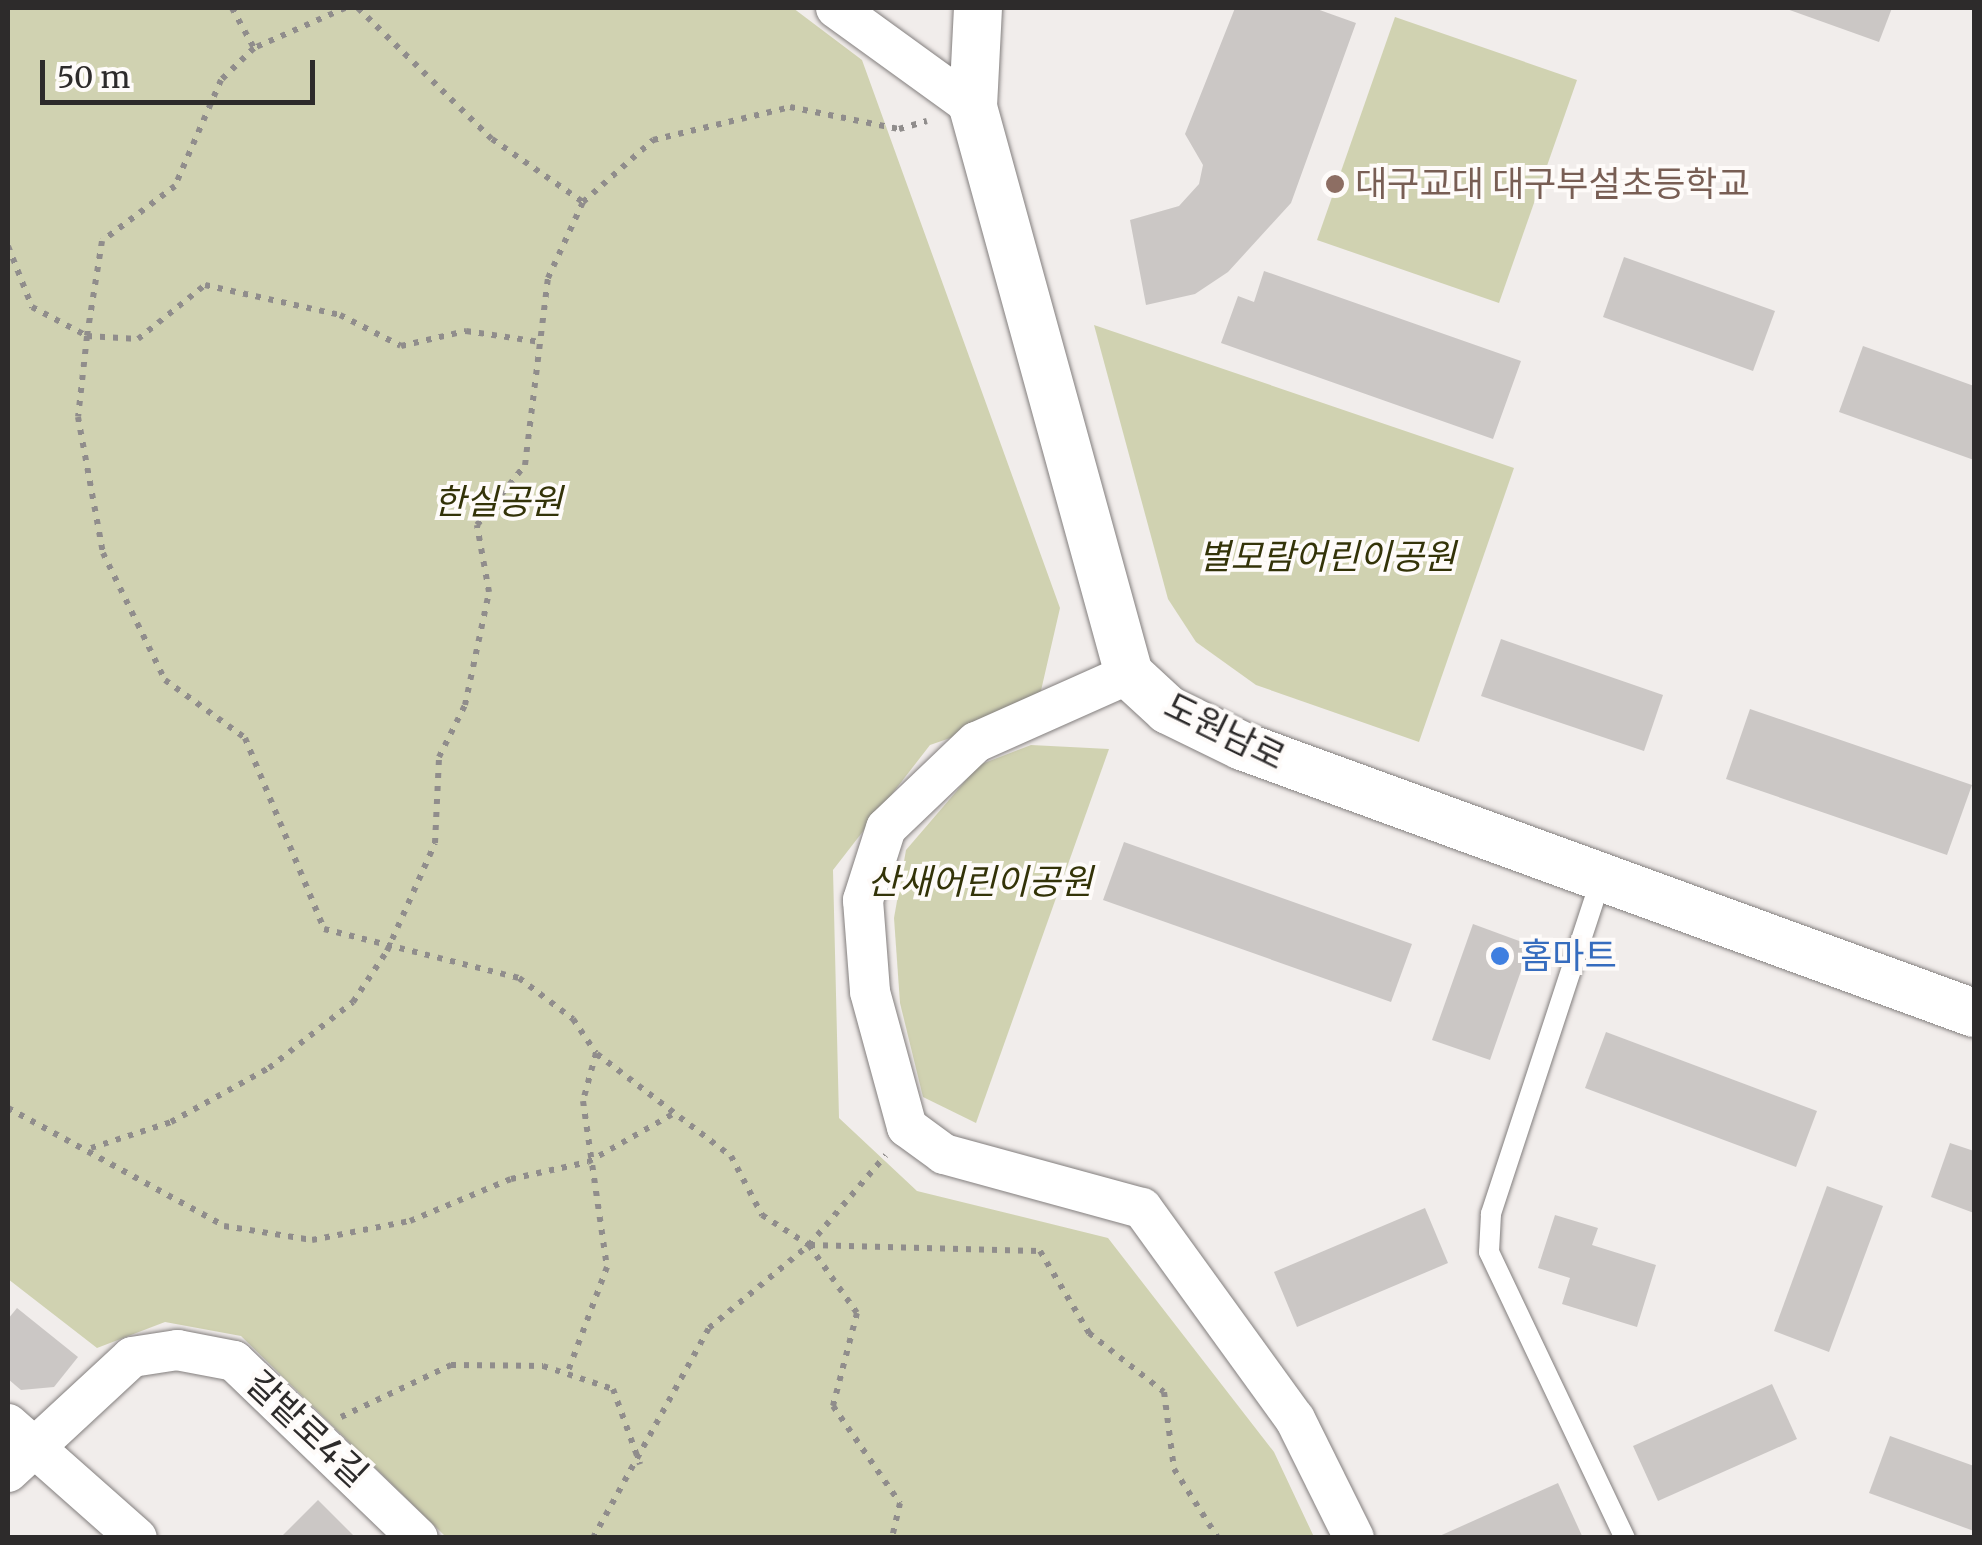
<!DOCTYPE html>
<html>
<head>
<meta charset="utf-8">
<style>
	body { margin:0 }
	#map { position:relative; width:1982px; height:1545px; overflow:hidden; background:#f1edeb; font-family:Merriweather,"Noto Sans KR",serif }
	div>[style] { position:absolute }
	.green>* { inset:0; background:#d0d2b1 }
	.building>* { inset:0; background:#cbc7c5 }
	.path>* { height:6px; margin-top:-3px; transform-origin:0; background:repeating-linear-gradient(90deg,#908d8c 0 5px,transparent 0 13px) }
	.roads { filter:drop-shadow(0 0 2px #837f7e) drop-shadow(0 0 2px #837f7e) }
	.service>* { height:20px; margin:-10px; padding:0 10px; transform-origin:10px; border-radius:10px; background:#fff }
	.minor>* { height:40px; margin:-20px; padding:0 20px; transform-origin:20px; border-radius:20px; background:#fff }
	.tertiary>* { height:48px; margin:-24px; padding:0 24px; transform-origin:24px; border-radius:24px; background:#fff }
	.dots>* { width:28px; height:28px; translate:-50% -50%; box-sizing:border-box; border:5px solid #fefbf9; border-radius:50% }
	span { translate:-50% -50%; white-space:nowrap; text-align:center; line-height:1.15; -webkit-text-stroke:8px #fefbf9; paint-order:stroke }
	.education-label { font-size:35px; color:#785e54 }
	.left { translate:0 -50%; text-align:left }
	.park-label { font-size:35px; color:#333308; font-style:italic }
	.street-label { font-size:35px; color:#2d2b2b }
	.shop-label { font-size:35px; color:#366cbe }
	.frame { position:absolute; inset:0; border:10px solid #2d2b2b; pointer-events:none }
	.scale { position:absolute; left:40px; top:60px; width:275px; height:45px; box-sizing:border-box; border:5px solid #2d2b2b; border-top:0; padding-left:12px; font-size:30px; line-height:35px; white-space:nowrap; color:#2d2b2b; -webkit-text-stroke:8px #fefbf9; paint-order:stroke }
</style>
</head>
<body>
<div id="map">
	<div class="green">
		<div style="clip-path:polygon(8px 8px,793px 8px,862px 60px,1060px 608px,1037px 708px,930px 745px,833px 870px,839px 1118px,917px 1191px,1108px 1238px,1274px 1452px,1314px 1537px,446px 1537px,241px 1336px,165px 1322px,97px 1348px,8px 1279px)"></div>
		<div style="clip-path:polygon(1395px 17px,1577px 80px,1499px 303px,1317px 240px)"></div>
		<div style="clip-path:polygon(1094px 325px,1514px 468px,1419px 742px,1256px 685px,1196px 642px,1168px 599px)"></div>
		<div style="clip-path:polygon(1031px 745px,1109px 749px,976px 1123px,923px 1097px,900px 1003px,894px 918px,906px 850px,979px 765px)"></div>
	</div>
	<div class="building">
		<div style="clip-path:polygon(1235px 8px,1314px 8px,1356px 23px,1291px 203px,1228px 272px,1195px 294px,1146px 305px,1130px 220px,1179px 206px,1199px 184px,1203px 165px,1185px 134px)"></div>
		<div style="clip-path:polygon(1784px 8px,1892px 8px,1879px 42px)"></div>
		<div style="clip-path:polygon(1624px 257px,1775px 311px,1753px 371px,1603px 317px)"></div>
		<div style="clip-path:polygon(1264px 271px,1521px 361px,1493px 439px,1221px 343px,1238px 296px,1254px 302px)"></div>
		<div style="clip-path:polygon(1863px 346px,1974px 386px,1974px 460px,1839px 412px)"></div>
		<div style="clip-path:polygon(1501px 639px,1663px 695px,1644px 751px,1481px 696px)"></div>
		<div style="clip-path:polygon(1750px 709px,1972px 785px,1947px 855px,1726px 779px)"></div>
		<div style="clip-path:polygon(1124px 842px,1412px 944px,1391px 1002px,1103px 900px)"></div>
		<div style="clip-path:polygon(1473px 924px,1530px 945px,1490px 1060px,1432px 1040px)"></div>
		<div style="clip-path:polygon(1606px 1032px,1817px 1111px,1796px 1167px,1585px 1088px)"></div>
		<div style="clip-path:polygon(1950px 1143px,1974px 1151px,1974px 1213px,1931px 1197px)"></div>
		<div style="clip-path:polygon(1827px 1186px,1883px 1206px,1829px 1352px,1774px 1331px)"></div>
		<div style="clip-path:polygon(1425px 1208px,1448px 1263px,1297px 1327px,1274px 1272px)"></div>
		<div style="clip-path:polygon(1555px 1215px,1598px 1228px,1592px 1245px,1656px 1265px,1637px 1327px,1562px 1304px,1570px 1278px,1538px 1268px)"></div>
		<div style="clip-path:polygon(17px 1308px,78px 1357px,54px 1387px,21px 1390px,8px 1379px,8px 1319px)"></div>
		<div style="clip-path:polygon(1772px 1384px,1797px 1439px,1658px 1501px,1633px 1446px)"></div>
		<div style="clip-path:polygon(1890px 1436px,1974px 1466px,1974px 1531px,1869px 1493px)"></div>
		<div style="clip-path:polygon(1558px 1483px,1583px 1538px,1435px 1538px)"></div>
		<div style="clip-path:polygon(318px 1500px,356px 1538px,280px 1538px)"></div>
	</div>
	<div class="path">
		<div style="left:232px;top:8px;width:46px;rotate:61.2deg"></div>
		<div style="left:345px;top:8px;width:99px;rotate:156.3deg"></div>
		<div style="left:254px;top:48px;width:46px;rotate:135.9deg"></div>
		<div style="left:221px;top:80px;width:116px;rotate:113.5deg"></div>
		<div style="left:175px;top:186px;width:91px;rotate:143deg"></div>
		<div style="left:102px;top:241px;width:96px;rotate:99deg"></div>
		<div style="left:87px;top:336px;width:51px;rotate:3.4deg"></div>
		<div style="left:138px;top:339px;width:86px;rotate:-38.9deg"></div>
		<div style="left:205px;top:285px;width:138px;rotate:12.5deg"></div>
		<div style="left:340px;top:315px;width:68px;rotate:26.9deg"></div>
		<div style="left:401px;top:346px;width:67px;rotate:-13deg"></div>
		<div style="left:466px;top:331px;width:75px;rotate:8.5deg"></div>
		<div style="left:358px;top:8px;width:187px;rotate:44.4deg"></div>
		<div style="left:492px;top:139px;width:111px;rotate:34.7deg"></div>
		<div style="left:8px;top:246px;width:66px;rotate:68.5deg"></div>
		<div style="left:32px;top:307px;width:62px;rotate:27.8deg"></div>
		<div style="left:87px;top:336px;width:81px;rotate:96.3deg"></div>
		<div style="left:78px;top:417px;width:138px;rotate:79.6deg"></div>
		<div style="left:103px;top:553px;width:141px;rotate:64deg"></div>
		<div style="left:165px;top:680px;width:99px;rotate:35.9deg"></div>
		<div style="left:245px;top:738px;width:207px;rotate:67.5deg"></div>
		<div style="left:324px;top:929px;width:201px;rotate:14.1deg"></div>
		<div style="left:519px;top:978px;width:68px;rotate:37.2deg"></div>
		<div style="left:573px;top:1019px;width:41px;rotate:55.9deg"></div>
		<div style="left:596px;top:1053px;width:50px;rotate:105.2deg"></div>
		<div style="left:583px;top:1101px;width:168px;rotate:81.8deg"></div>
		<div style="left:607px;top:1267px;width:114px;rotate:110.5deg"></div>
		<div style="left:597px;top:1054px;width:168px;rotate:37.3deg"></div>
		<div style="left:731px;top:1156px;width:67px;rotate:62.3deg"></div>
		<div style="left:762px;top:1215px;width:56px;rotate:32.6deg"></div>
		<div style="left:809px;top:1245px;width:83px;rotate:54.8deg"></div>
		<div style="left:857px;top:1313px;width:96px;rotate:104.5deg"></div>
		<div style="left:833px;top:1406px;width:118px;rotate:55.4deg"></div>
		<div style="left:900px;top:1503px;width:36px;rotate:103deg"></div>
		<div style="left:8px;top:1108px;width:246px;rotate:28.6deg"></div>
		<div style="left:224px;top:1226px;width:89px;rotate:9deg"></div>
		<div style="left:312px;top:1240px;width:100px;rotate:-11deg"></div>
		<div style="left:410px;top:1221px;width:109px;rotate:-22.6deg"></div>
		<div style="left:511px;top:1179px;width:79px;rotate:-12.4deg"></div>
		<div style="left:588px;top:1162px;width:98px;rotate:-29.5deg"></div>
		<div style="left:91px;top:1148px;width:84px;rotate:-18deg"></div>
		<div style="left:171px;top:1122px;width:112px;rotate:-28.9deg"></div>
		<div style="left:269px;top:1068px;width:107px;rotate:-38.2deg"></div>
		<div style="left:353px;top:1002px;width:61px;rotate:-56.3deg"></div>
		<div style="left:387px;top:951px;width:118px;rotate:-66deg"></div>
		<div style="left:435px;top:843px;width:86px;rotate:-87.3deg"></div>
		<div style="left:439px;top:757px;width:58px;rotate:-63.4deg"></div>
		<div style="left:465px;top:705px;width:116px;rotate:-78deg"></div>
		<div style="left:489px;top:592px;width:68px;rotate:-100.2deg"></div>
		<div style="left:477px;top:525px;width:77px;rotate:-51.3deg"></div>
		<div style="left:525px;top:465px;width:188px;rotate:-83deg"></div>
		<div style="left:548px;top:278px;width:84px;rotate:-65.3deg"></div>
		<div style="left:583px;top:202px;width:94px;rotate:-41.5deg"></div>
		<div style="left:653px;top:140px;width:141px;rotate:-13.5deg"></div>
		<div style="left:790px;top:107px;width:111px;rotate:11.4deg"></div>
		<div style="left:899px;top:129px;width:29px;rotate:-16deg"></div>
		<div style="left:810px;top:1245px;width:230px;rotate:1.5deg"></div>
		<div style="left:1040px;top:1251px;width:96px;rotate:59.1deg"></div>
		<div style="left:1089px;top:1333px;width:95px;rotate:38.2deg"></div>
		<div style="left:1164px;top:1392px;width:78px;rotate:82.6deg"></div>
		<div style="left:1174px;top:1469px;width:82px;rotate:57.5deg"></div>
		<div style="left:341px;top:1417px;width:122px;rotate:-25.3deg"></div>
		<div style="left:451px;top:1365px;width:92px;rotate:0.6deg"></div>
		<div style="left:543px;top:1366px;width:74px;rotate:18.2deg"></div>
		<div style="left:613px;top:1389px;width:80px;rotate:70.2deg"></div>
		<div style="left:593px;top:1538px;width:240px;rotate:-61.1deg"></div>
		<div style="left:709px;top:1328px;width:130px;rotate:-39.7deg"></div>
		<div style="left:809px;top:1245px;width:118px;rotate:-49.5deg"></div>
	</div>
	<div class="roads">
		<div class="service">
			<div style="left:1601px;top:879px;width:353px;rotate:108.2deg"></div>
			<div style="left:1491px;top:1214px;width:38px;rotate:93deg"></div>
			<div style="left:1489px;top:1252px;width:317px;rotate:64.6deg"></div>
		</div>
		<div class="minor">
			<div style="left:836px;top:8px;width:169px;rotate:35.9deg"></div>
			<div style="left:1129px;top:674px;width:167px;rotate:156deg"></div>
			<div style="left:976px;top:742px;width:124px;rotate:136.3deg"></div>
			<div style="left:886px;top:828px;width:76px;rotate:107.7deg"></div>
			<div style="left:863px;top:900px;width:92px;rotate:85.6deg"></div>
			<div style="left:870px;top:992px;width:140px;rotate:74.7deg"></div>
			<div style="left:907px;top:1127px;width:46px;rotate:36.1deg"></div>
			<div style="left:944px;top:1154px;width:205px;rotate:15.3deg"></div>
			<div style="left:1142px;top:1208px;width:261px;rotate:54.1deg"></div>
			<div style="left:1295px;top:1419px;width:133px;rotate:63.6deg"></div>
			<div style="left:8px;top:1424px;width:172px;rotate:41.5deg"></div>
			<div style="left:8px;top:1472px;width:169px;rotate:-42.8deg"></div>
			<div style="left:132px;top:1357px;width:46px;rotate:-8.8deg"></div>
			<div style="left:177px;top:1350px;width:58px;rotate:10.9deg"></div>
			<div style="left:234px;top:1361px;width:255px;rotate:43.9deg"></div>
		</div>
		<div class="tertiary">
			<div style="left:978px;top:8px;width:99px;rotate:92.9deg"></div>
			<div style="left:973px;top:107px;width:588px;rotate:74.62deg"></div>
			<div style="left:1129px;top:674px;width:53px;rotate:42.7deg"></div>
			<div style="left:1168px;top:710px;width:82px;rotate:25.9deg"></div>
			<div style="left:1242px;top:746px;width:779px;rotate:20.04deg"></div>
		</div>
	</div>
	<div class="dots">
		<div style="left:1335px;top:184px;background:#8d6e63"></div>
		<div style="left:1500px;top:956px;background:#3f7fe0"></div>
	</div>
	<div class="education-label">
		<span class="left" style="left:1355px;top:184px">대구교대 대구부설초등학교</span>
	</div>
	<div class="park-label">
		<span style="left:498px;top:502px">한실공원</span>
		<span style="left:1327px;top:557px">별모람어린이공원</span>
		<span style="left:980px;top:882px">산새어린이공원</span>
	</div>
	<div class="street-label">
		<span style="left:1225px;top:732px;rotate:26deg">도원남로</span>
		<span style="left:307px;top:1429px;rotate:43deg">갈밭로4길</span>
	</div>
	<div class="shop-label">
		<span class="left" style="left:1520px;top:956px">홈마트</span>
	</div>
	<div class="frame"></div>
	<div class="scale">50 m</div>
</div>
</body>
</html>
